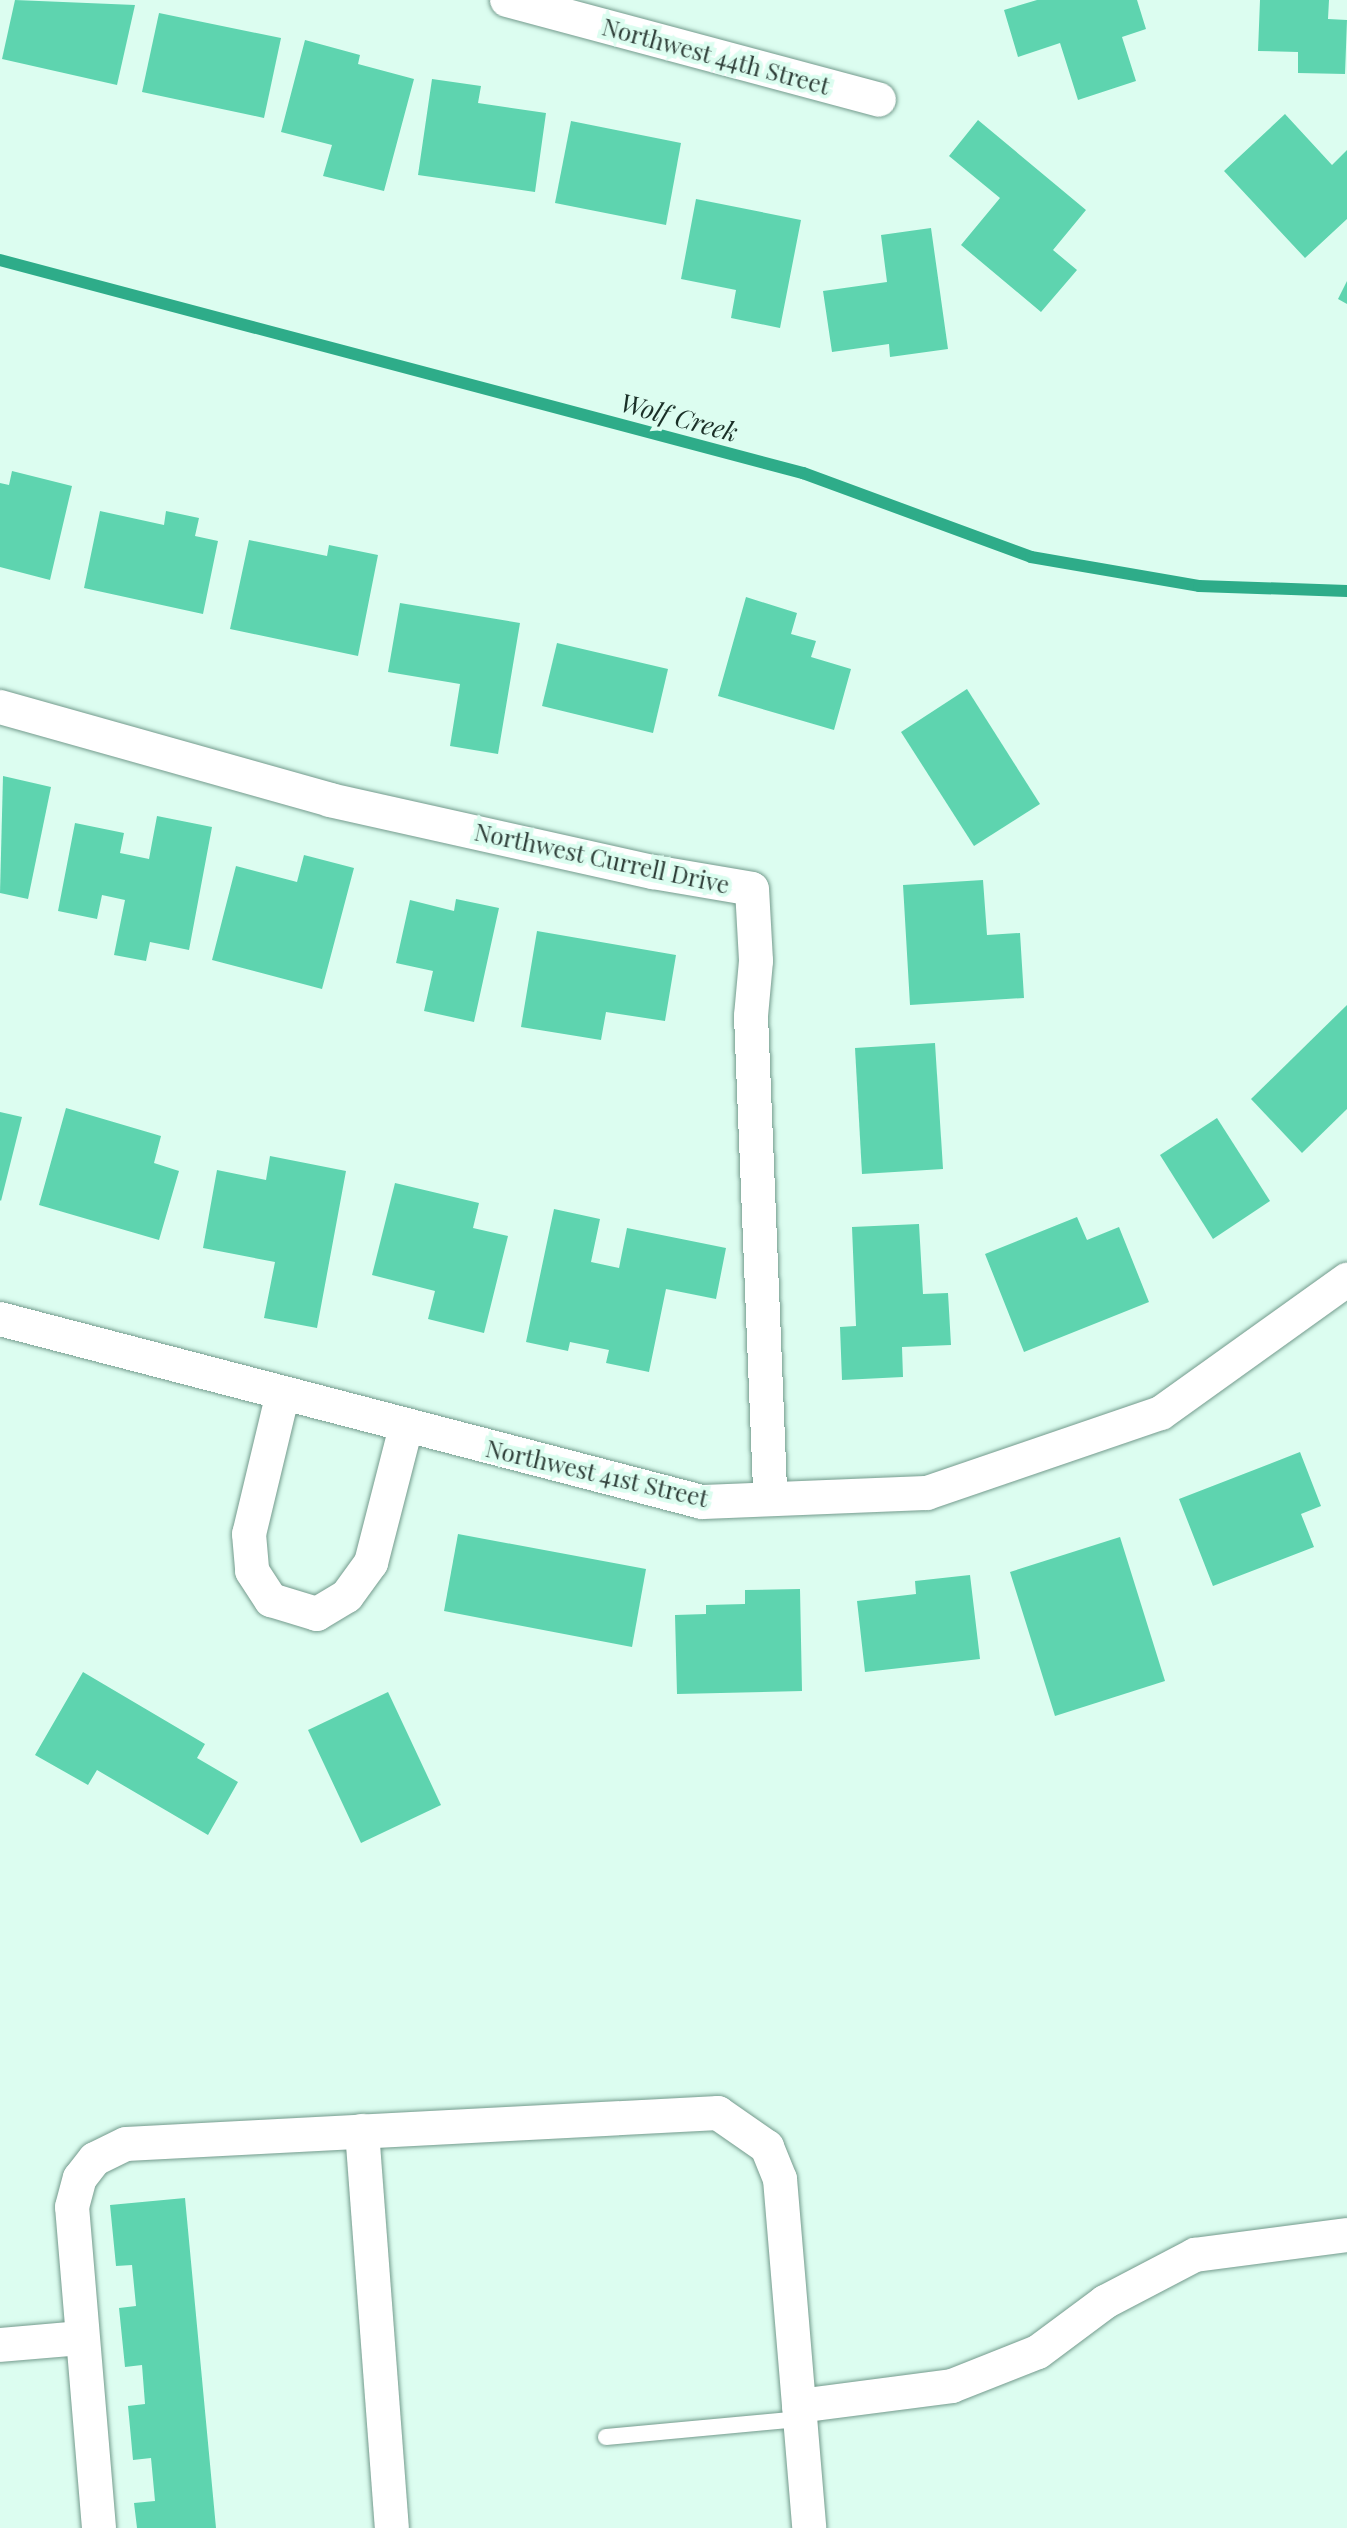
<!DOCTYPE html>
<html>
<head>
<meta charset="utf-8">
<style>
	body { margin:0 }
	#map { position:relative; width:1347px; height:2528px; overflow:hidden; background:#dcfdf0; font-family:"Playfair Display",serif }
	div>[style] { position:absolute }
	.stream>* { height:12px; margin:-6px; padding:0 6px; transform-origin:6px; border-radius:6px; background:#2eac89 }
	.building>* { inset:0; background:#5ed4af }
	.roads { filter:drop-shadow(0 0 2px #749b8d) drop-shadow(0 0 2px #749b8d) }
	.lane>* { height:16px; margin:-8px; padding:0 8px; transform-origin:8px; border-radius:8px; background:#fff }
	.street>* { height:34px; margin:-17px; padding:0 17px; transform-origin:17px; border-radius:17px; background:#fff }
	span { translate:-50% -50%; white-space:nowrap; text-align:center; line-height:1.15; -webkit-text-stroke:8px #dcfdf0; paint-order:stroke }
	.street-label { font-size:24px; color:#2f3f39 }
	.water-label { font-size:26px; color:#1a2f27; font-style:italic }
</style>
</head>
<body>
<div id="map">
	<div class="stream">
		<div style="left:0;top:260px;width:831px;rotate:14.86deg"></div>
		<div style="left:803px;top:473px;width:243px;rotate:20.2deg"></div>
		<div style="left:1031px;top:557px;width:170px;rotate:9.8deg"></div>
		<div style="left:1199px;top:586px;width:148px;rotate:1.9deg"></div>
	</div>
	<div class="building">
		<div style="clip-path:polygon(15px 0,135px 5px,117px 85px,2px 59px)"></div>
		<div style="clip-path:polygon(1037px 0,1137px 0,1146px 29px,1122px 37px,1136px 81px,1078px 100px,1060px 43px,1018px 57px,1004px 10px)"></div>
		<div style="clip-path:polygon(1260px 0,1329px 0,1328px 19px,1347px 20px,1345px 74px,1298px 73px,1298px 52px,1258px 51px)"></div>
		<div style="clip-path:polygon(159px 13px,281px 38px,264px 118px,142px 92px)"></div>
		<div style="clip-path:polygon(305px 40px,360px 55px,358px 64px,414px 79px,384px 191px,323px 176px,332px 145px,281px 132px)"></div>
		<div style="clip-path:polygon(432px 79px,481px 86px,478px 103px,546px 113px,535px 192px,418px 175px)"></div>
		<div style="clip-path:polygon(1285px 114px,1332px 165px,1347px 150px,1347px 219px,1305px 258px,1224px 171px)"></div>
		<div style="clip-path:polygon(978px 120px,1086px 210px,1053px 250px,1077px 270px,1041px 312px,961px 245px,1000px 198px,949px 156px)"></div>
		<div style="clip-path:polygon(571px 121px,681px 143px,666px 225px,555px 203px)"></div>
		<div style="clip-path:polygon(696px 199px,801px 220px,780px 328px,731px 318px,736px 290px,681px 279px)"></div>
		<div style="clip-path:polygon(931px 228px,948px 349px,890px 357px,889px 344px,832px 352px,823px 291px,887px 282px,881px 235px)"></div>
		<div style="clip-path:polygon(1347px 281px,1347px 304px,1338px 299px)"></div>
		<div style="clip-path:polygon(12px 471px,72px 486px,50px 580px,0 567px,0 483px,9px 485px)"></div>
		<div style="clip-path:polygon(100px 511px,164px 525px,166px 511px,199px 518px,195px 536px,218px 541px,203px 614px,84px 588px)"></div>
		<div style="clip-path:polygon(249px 540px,327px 556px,329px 545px,378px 555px,358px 656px,230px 629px)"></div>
		<div style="clip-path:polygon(746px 597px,797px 613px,791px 634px,816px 641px,811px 657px,851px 669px,834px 730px,718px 696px)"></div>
		<div style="clip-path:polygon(400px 603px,520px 623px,498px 754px,450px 746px,460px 684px,388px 672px)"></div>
		<div style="clip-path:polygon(557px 643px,668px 669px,653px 733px,542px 706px)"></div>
		<div style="clip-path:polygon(967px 689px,1040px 804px,974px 846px,901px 732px)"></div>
		<div style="clip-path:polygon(3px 776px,51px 787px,28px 899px,0 893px)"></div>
		<div style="clip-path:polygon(157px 816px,212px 827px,189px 950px,150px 942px,146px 961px,114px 955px,125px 900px,102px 895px,97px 919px,58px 911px,75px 823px,124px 833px,120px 853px,149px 859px)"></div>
		<div style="clip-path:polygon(304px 855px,354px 868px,322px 989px,212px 960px,236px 866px,297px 882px)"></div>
		<div style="clip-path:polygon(983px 880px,987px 935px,1020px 933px,1024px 998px,910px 1005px,903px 885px)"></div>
		<div style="clip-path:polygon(456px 899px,499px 908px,474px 1022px,424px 1011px,433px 971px,396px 963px,410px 900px,454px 911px)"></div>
		<div style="clip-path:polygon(537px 931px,676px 955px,665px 1021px,606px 1012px,601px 1040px,521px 1027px)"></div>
		<div style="clip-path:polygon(1347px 1005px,1347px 1109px,1302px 1153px,1251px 1099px)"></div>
		<div style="clip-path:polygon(935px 1043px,943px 1169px,862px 1174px,855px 1048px)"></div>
		<div style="clip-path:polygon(66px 1108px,161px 1136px,154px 1163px,179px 1171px,159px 1240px,39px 1205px)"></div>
		<div style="clip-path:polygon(0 1112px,22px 1117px,1px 1201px,0 1200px)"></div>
		<div style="clip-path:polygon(1217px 1118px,1270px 1201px,1213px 1239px,1160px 1155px)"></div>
		<div style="clip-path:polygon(270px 1156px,346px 1171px,317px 1328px,264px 1318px,275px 1262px,203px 1248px,217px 1170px,266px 1180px)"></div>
		<div style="clip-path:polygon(395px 1183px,479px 1203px,473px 1228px,508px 1236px,484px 1333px,428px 1319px,435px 1291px,372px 1275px)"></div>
		<div style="clip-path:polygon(554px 1209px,600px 1219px,591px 1262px,619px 1268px,627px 1228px,726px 1248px,716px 1299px,666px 1289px,649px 1372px,606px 1363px,609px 1350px,570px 1342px,568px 1351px,526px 1342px)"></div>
		<div style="clip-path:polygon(1077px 1217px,1087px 1240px,1119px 1227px,1149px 1302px,1024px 1352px,985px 1254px)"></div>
		<div style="clip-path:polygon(919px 1224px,923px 1294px,948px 1293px,951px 1345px,902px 1347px,903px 1377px,842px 1380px,840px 1327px,856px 1326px,852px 1227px)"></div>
		<div style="clip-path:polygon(1300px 1452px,1321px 1506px,1301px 1514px,1314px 1547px,1213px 1586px,1179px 1499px)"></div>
		<div style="clip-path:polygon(458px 1534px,646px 1569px,632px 1647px,444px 1611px)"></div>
		<div style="clip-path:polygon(1120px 1537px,1165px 1681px,1055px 1716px,1010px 1572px)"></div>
		<div style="clip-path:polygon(970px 1575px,980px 1659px,865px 1672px,857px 1601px,916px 1594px,915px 1581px)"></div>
		<div style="clip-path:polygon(800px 1589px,802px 1691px,677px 1694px,675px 1615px,706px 1614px,706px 1605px,745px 1604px,745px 1590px)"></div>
		<div style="clip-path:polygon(83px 1672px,205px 1744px,197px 1758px,238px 1782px,208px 1835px,97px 1770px,88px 1785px,35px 1755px)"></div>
		<div style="clip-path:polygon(388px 1692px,441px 1805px,361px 1843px,308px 1730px)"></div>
		<div style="clip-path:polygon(185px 2198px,216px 2528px,137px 2528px,134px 2503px,155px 2501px,151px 2458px,133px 2460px,128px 2406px,145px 2404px,142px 2365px,125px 2367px,119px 2308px,136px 2306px,132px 2265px,116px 2266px,110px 2205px)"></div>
	</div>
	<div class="roads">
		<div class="lane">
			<div style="left:606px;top:2437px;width:196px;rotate:-5.3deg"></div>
		</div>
		<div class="street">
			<div style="left:507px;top:0;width:385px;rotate:15deg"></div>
			<div style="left:0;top:707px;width:343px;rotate:15.7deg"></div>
			<div style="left:330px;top:800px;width:331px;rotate:12.6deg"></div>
			<div style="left:653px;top:872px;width:100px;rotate:9.7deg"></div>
			<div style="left:752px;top:889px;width:72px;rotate:86.8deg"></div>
			<div style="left:756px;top:961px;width:55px;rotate:95.2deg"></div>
			<div style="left:751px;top:1016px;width:483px;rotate:87.7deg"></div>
			<div style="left:0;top:1319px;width:725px;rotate:14.61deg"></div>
			<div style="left:702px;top:1502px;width:225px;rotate:-2.3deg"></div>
			<div style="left:927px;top:1493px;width:247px;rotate:-18.9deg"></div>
			<div style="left:1161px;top:1413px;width:229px;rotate:-35.6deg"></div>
			<div style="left:282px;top:1397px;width:141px;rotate:103.5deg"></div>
			<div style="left:249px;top:1534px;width:37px;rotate:85deg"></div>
			<div style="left:252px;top:1571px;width:35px;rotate:57deg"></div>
			<div style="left:271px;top:1600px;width:48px;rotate:16.9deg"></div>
			<div style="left:317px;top:1614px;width:35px;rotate:-31deg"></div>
			<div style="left:347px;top:1596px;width:41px;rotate:-54deg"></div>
			<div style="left:371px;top:1563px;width:140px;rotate:-75.6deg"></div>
			<div style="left:362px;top:2131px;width:398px;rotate:85.7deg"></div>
			<div style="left:0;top:2345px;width:82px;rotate:-4.9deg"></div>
			<div style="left:799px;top:2406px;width:154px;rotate:-7.4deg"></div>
			<div style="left:952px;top:2386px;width:92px;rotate:-21.6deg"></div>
			<div style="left:1038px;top:2352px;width:84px;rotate:-36.7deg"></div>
			<div style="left:1105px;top:2302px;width:102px;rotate:-27.6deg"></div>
			<div style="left:1195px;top:2255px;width:153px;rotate:-7.5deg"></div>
			<div style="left:99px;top:2528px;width:322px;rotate:-94.8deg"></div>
			<div style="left:72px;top:2207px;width:30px;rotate:-75deg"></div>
			<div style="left:80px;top:2178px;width:24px;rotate:-52deg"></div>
			<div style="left:95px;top:2159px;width:34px;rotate:-26deg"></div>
			<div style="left:126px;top:2144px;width:593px;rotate:-3deg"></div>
			<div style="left:718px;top:2113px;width:60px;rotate:34.8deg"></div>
			<div style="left:767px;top:2147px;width:35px;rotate:68deg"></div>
			<div style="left:780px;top:2179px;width:350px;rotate:85.2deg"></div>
		</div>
	</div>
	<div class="street-label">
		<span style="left:716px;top:56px;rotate:15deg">Northwest 44th Street</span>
		<span style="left:602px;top:858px;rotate:12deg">Northwest Currell Drive</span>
		<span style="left:597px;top:1473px;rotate:13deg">Northwest 41st Street</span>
	</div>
	<div class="water-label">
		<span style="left:679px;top:417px;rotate:15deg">Wolf Creek</span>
	</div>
</div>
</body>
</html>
